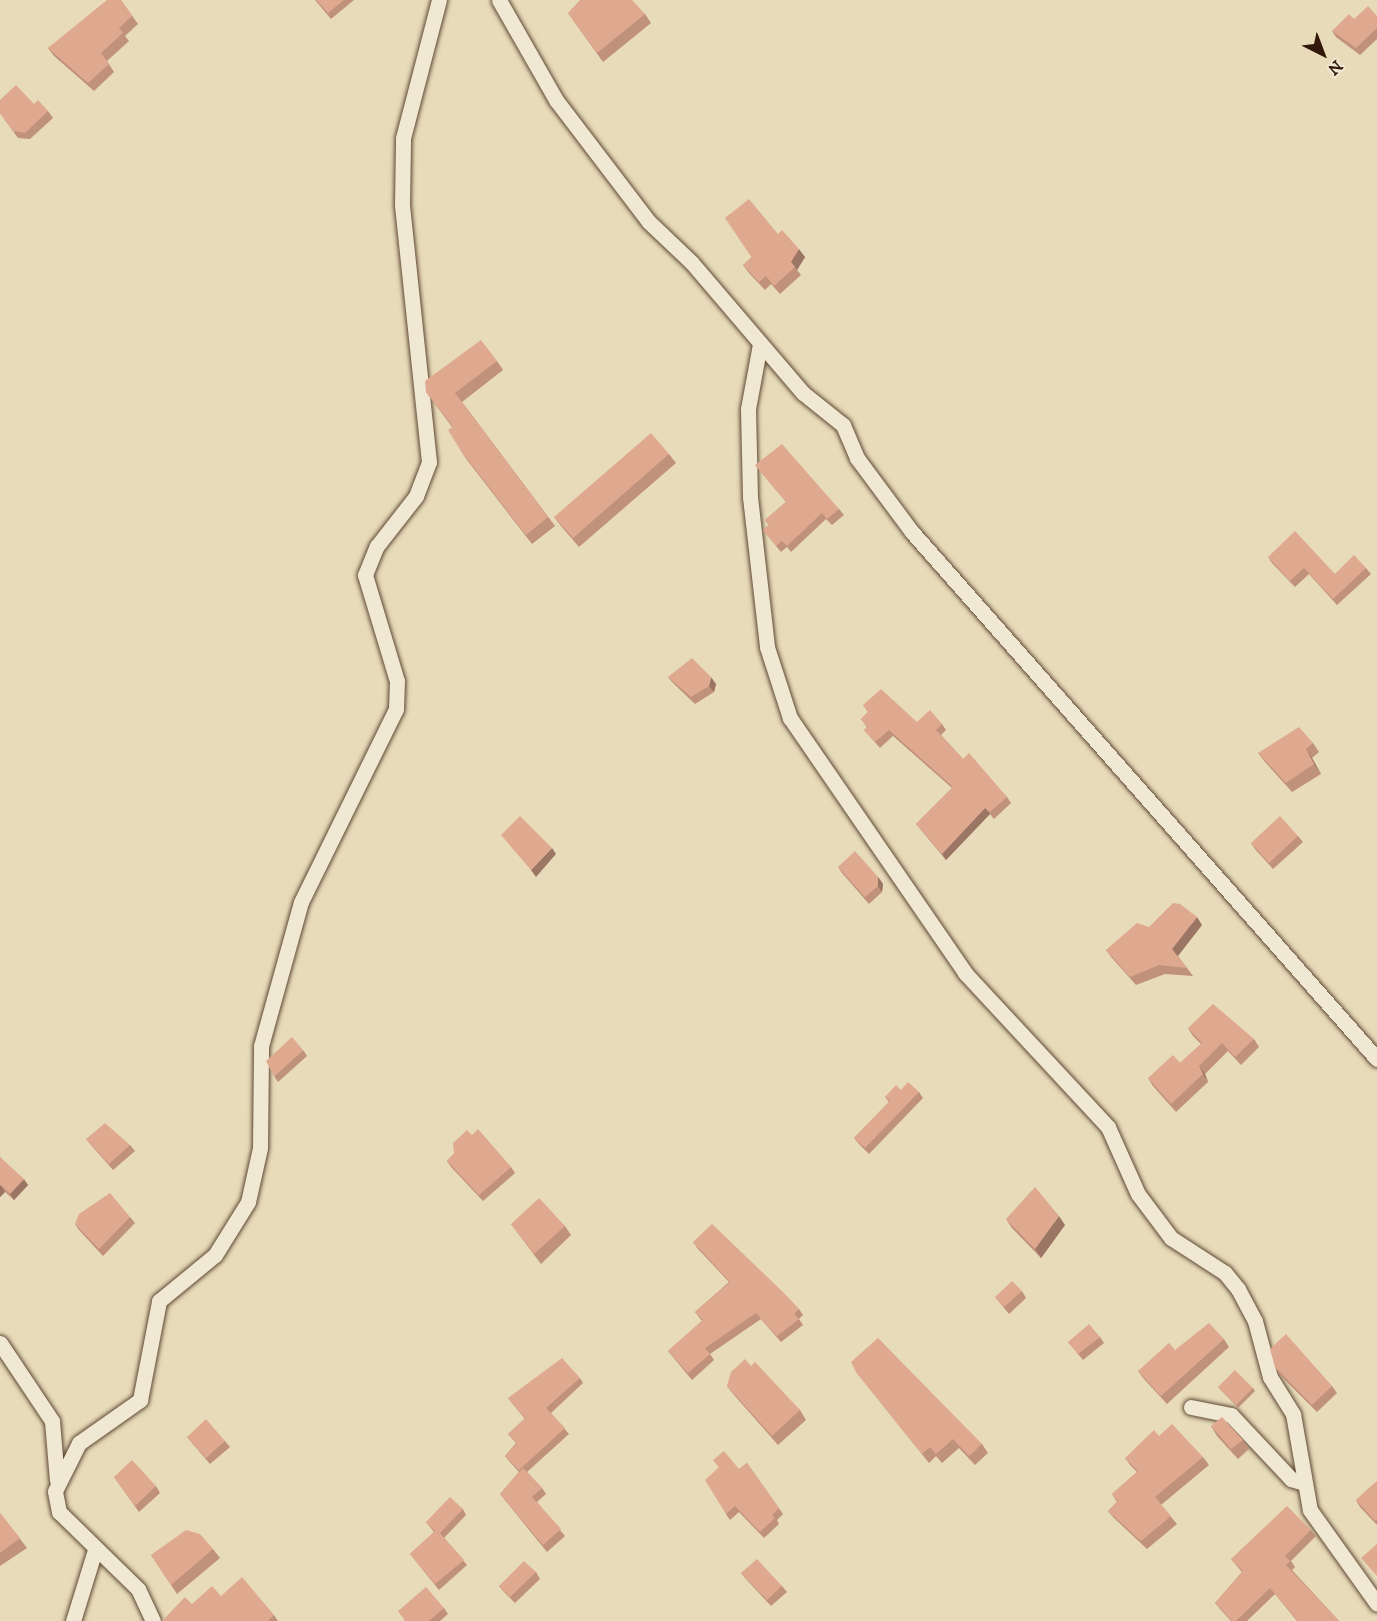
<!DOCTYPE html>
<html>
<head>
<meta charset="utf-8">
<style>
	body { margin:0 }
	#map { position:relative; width:1377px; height:1621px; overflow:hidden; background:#e8dbb9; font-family:"IM FELL DW Pica",serif }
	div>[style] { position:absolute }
	.roads { filter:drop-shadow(0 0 2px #5f4935) drop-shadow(0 0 2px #5f4935) }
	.minor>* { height:15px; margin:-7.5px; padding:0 7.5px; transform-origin:7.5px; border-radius:7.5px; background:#f0e8d2 }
	.wall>* { inset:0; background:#c0917b }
	.shaded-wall>* { inset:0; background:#9c7664 }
	.building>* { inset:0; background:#dfa98f }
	span { translate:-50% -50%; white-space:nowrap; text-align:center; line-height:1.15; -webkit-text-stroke:5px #f0e8d2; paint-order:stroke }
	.north { position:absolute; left:1293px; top:24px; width:60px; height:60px; -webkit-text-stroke:4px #f0e8d2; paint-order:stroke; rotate:138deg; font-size:16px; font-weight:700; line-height:24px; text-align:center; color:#311809 }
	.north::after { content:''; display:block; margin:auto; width:21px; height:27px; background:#311809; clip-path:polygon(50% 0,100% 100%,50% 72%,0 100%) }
</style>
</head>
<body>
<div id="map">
	<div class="roads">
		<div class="minor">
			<div style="left:499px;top:0;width:115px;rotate:60.3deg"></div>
			<div style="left:556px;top:100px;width:153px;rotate:52.7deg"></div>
			<div style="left:649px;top:222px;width:59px;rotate:43.6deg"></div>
			<div style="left:692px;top:263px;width:171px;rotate:49.5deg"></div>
			<div style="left:803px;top:393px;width:51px;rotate:38.7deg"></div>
			<div style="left:843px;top:425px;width:36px;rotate:67deg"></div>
			<div style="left:857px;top:458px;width:92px;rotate:53.4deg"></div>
			<div style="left:912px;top:532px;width:703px;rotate:48.58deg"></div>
			<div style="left:760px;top:344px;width:66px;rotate:100.5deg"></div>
			<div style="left:748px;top:409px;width:88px;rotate:88.7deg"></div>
			<div style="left:750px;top:497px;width:151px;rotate:83.5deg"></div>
			<div style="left:767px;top:647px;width:75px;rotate:72.1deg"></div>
			<div style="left:790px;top:718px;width:309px;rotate:55.5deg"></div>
			<div style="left:965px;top:973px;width:210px;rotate:47.1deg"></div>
			<div style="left:1108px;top:1127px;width:73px;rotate:65.9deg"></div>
			<div style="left:1138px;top:1194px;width:55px;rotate:53.1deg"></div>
			<div style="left:1171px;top:1238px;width:64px;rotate:32.9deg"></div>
			<div style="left:1225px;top:1273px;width:21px;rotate:51deg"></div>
			<div style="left:1238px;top:1289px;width:36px;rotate:62deg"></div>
			<div style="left:1255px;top:1321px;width:58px;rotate:75deg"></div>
			<div style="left:1270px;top:1377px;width:44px;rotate:58.1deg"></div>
			<div style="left:1293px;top:1414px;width:97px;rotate:80deg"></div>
			<div style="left:1310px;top:1510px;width:115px;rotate:54.5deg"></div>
			<div style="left:0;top:1343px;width:94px;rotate:56.3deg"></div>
			<div style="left:52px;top:1421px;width:59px;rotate:85.2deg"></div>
			<div style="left:1191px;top:1407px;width:41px;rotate:11.3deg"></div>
			<div style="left:1231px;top:1415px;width:88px;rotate:46.8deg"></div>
			<div style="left:1291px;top:1479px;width:14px;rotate:17deg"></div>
			<div style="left:73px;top:1621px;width:74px;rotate:-72.8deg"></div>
			<div style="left:153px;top:1621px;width:35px;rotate:-115deg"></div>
			<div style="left:138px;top:1589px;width:110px;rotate:-135.7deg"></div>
			<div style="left:59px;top:1512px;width:21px;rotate:-101deg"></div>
			<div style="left:55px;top:1491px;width:54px;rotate:-63.4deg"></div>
			<div style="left:79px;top:1443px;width:75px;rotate:-35.2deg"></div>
			<div style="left:140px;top:1400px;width:101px;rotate:-79.1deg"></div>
			<div style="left:159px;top:1301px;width:72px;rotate:-39.4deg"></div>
			<div style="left:215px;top:1255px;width:62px;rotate:-58.1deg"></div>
			<div style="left:248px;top:1202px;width:55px;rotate:-77.5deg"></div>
			<div style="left:260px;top:1148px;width:102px;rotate:-89.4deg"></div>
			<div style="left:261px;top:1046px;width:149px;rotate:-74.5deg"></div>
			<div style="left:301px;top:902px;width:215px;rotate:-63.8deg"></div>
			<div style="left:396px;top:709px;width:28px;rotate:-88deg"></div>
			<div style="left:397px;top:681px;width:111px;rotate:-106.8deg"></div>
			<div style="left:365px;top:575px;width:31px;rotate:-68deg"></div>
			<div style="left:377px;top:546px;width:63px;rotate:-52deg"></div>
			<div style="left:416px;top:496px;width:36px;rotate:-69deg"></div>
			<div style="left:429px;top:462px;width:258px;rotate:-96deg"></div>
			<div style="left:402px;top:205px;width:67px;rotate:-89.1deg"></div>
			<div style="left:403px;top:138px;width:143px;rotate:-75.4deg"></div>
		</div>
	</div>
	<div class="wall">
		<div style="clip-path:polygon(121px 0,138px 24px,125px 36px,129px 41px,107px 61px,114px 72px,94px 91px,54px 56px,48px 48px)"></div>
		<div style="clip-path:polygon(315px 0,354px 0,331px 19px)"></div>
		<div style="clip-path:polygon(568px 13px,645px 14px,651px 23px,603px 62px)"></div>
		<div style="clip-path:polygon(1377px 16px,1377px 39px,1360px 55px,1336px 37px,1332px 31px,1354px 19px)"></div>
		<div style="clip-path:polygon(34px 104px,48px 111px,53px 118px,30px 139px,18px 138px,0 113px)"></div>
		<div style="clip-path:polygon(778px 234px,805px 257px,797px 270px,801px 275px,780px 294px,771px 284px,765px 290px,749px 273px,743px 265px)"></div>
		<div style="clip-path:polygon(497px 361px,503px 370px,462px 402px,555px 526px,532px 544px,467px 460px,461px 451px,452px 427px,426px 392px)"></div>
		<div style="clip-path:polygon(669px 454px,676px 463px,579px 547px,561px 526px,554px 517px)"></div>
		<div style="clip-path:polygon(755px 465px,839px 509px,844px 515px,832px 525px,826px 519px,791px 552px,787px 547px,781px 552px,763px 530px,769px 525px,765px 520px,786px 502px)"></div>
		<div style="clip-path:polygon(1268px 557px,1335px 574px,1366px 568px,1371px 574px,1337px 605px,1309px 574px,1295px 587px,1272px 563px)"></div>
		<div style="clip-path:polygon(668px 677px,716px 684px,714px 692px,695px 704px,673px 683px)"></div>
		<div style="clip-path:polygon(863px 705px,917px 722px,942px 724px,946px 730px,941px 735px,963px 759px,1007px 797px,1011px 803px,994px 819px,990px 814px,946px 860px,916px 824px,952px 788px,893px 736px,880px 748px,864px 730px,867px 727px,861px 719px,868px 712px)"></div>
		<div style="clip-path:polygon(1313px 743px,1319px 752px,1312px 758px,1321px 774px,1292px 792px,1265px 762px,1258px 753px)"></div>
		<div style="clip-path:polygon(1298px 836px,1303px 842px,1273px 869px,1255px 849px,1251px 843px)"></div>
		<div style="clip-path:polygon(838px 867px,878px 877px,883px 884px,882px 892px,869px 904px,842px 873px)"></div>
		<div style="clip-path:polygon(1202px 925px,1178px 956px,1193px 976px,1165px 974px,1136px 985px,1112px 958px,1106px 950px,1149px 927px)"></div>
		<div style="clip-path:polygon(1188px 1028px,1254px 1039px,1259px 1047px,1241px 1065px,1228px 1051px,1205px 1074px,1208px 1082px,1176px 1112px,1153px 1086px,1148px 1078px,1180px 1063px,1201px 1044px,1193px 1036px)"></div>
		<div style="clip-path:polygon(303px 1050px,307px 1056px,278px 1082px,274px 1076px)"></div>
		<div style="clip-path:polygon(901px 1090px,919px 1092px,923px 1098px,869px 1154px,859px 1144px,854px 1138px,889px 1102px,885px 1097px)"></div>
		<div style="clip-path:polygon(472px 1135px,511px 1167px,515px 1173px,483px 1201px,451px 1167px,447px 1161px)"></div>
		<div style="clip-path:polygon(86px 1139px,130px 1145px,135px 1151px,113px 1170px,91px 1145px)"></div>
		<div style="clip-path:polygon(0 1157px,28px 1185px,14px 1200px,5px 1192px,0 1197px)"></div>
		<div style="clip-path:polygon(130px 1217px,135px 1223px,103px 1256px,79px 1230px,75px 1224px)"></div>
		<div style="clip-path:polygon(1006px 1219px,1065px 1225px,1041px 1258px,1012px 1228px)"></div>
		<div style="clip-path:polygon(511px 1224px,565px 1226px,571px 1235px,541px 1264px)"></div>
		<div style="clip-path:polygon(693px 1242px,799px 1309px,803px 1315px,799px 1319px,803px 1325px,781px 1342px,761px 1319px,710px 1354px,714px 1360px,692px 1380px,668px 1351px,702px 1321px,695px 1312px,729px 1282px,698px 1249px)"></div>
		<div style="clip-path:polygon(1022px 1291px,1026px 1298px,1009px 1314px,995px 1297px)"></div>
		<div style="clip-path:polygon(1100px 1337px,1104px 1343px,1083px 1360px,1068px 1342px)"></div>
		<div style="clip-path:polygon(1224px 1339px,1229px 1347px,1167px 1404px,1144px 1379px,1138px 1371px)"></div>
		<div style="clip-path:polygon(751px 1366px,800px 1410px,806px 1420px,778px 1445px,734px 1395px,727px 1386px)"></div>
		<div style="clip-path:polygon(1275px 1367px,1332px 1386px,1337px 1393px,1317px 1412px,1279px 1374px)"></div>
		<div style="clip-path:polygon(856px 1372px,982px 1444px,988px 1453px,975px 1465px,959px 1448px,942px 1463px,936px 1456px,929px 1463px)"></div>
		<div style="clip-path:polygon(580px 1378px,583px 1383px,551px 1413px,569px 1434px,527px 1472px,542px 1488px,546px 1494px,537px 1502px,565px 1536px,547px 1552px,500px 1494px,519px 1472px,509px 1461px,505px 1456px,516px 1443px,508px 1434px,525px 1419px,508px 1398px)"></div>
		<div style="clip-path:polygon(1218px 1387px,1253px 1388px,1255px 1391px,1238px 1408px)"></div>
		<div style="clip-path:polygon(1211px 1426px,1243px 1440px,1249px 1449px,1238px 1459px,1217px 1436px)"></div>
		<div style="clip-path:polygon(1159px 1436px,1203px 1457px,1209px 1465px,1161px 1505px,1177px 1524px,1147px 1549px,1114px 1518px,1108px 1511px,1117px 1502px,1112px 1494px,1137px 1472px,1131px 1466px,1125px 1458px)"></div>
		<div style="clip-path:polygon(187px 1437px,225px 1441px,230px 1447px,210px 1464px)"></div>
		<div style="clip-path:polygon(713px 1460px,739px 1469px,747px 1463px,783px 1514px,777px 1520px,779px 1524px,764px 1538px,739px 1512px,730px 1520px,726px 1514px,719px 1467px)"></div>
		<div style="clip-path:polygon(114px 1477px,156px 1486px,160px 1493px,139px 1512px)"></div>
		<div style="clip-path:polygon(1377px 1481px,1377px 1525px,1360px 1507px,1356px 1500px)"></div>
		<div style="clip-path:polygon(463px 1509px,466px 1515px,444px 1538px,467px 1565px,439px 1590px,410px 1554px,434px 1532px,426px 1522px)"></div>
		<div style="clip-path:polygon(0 1513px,27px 1548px,0 1566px)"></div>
		<div style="clip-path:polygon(1311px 1530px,1316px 1536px,1291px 1561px,1295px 1567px,1292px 1570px,1339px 1621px,1297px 1621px,1275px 1594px,1247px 1621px,1231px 1621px,1220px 1609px,1215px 1603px,1242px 1572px,1231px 1559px)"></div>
		<div style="clip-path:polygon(213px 1549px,220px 1558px,177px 1594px,151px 1555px)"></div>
		<div style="clip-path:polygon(536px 1572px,540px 1579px,515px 1603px,504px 1592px,499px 1586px)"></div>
		<div style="clip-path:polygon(741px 1573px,782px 1586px,787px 1592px,771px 1606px,746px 1579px)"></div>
		<div style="clip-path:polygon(221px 1596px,274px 1615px,278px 1621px,162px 1621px,192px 1604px)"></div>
		<div style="clip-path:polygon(444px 1608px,448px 1614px,440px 1621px,404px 1621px,405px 1620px,398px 1611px)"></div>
	</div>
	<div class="shaded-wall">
		<div style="clip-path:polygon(799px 249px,805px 257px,797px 270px,791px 262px)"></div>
		<div style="clip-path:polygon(711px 677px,716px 684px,714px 692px,709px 686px)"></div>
		<div style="clip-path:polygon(1306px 749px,1312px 758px,1321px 774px,1314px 764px)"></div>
		<div style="clip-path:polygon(985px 808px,990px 814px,946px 860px,942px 854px)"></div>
		<div style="clip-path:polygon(552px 848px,556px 854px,536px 877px,531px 870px)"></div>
		<div style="clip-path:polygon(878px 877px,883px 884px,882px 892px,878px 886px)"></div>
		<div style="clip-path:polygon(1197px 917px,1202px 925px,1177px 957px,1172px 949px)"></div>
		<div style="clip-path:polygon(1199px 1066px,1205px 1074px,1208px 1082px,1203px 1074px)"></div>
		<div style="clip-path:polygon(24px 1179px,28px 1185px,14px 1200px,10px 1194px)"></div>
		<div style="clip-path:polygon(1px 1185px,5px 1192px,0 1197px,0 1186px)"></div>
		<div style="clip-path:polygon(1059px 1216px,1065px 1225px,1041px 1258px,1035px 1249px)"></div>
	</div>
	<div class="building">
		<div style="clip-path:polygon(107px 0,121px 0,132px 16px,119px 28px,123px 33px,101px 53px,109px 64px,88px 83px,48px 48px)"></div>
		<div style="clip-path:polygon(316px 0,344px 0,328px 13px)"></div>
		<div style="clip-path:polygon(580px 0,632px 0,645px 14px,597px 53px,568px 13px)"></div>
		<div style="clip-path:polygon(1368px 6px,1377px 16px,1377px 28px,1356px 48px,1332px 31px,1349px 14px,1354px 19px)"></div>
		<div style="clip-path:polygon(16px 85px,34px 104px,38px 100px,48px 111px,25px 133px,13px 131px,0 113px,0 100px)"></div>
		<div style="clip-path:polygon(749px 199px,778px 234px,782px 230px,799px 249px,791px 262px,795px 267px,774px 286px,766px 276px,759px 282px,743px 265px,752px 258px,725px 218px)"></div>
		<div style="clip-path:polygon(481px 340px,497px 361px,455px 393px,548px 517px,526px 535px,461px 451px,448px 430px,453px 427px,426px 392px,425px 381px)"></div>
		<div style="clip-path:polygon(651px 433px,669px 454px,573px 538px,554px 517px)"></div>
		<div style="clip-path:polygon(782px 444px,839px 509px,827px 519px,822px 513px,787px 546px,782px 541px,776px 546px,763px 530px,769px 525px,765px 520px,786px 502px,755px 465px)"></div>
		<div style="clip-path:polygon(1295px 531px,1335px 574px,1354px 555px,1366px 568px,1333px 599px,1304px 568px,1290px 581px,1268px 557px)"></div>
		<div style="clip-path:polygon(692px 658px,711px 677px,709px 686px,691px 697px,668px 677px)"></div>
		<div style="clip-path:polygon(881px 689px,917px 722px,930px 710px,942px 724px,936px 730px,963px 759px,969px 753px,1007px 797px,990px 812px,985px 808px,942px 854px,916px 824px,953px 787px,889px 730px,875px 742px,864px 730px,868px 727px,861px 719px,868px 712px,863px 705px)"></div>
		<div style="clip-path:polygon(1299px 727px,1313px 743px,1306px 749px,1314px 764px,1286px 783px,1258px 753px)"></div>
		<div style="clip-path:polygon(520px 816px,552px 848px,531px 870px,501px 835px)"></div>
		<div style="clip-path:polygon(1280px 816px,1298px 836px,1269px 863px,1251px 843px)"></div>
		<div style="clip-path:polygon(855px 851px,878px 877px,878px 886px,865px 897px,838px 867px)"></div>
		<div style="clip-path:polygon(1173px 903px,1180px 904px,1197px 917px,1172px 949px,1187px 968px,1159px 965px,1130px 977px,1106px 950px,1137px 923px,1149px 927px)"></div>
		<div style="clip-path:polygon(1213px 1004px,1254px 1039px,1235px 1057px,1222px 1043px,1199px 1066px,1203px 1074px,1171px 1104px,1148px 1078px,1173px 1055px,1180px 1063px,1202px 1043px,1188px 1028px)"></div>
		<div style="clip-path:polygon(292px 1037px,303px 1050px,274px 1076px,266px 1061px)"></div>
		<div style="clip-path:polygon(908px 1082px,919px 1092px,865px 1148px,854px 1138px,890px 1101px,885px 1097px,896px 1085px,901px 1090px)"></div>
		<div style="clip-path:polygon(105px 1123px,130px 1145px,109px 1164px,86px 1139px)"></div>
		<div style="clip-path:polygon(478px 1129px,511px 1167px,479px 1195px,447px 1161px,454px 1154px,453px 1143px,467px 1130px,472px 1135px)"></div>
		<div style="clip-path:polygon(0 1157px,24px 1179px,10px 1194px,1px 1185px,0 1186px)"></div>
		<div style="clip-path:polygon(1035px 1187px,1059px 1216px,1035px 1249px,1006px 1219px)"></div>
		<div style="clip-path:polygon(110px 1193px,130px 1217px,99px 1249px,75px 1224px,79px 1214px)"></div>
		<div style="clip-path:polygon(539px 1198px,565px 1226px,534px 1254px,511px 1224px)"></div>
		<div style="clip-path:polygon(712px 1224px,783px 1292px,799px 1309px,794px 1314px,799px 1319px,777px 1336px,756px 1313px,705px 1348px,710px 1354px,688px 1373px,668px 1351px,703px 1320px,695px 1312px,730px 1282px,693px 1242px)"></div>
		<div style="clip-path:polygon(1012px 1281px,1022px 1291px,1004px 1307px,995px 1297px)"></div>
		<div style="clip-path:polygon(1209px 1323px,1224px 1339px,1161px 1396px,1138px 1371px,1169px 1343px,1175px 1350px)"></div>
		<div style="clip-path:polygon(1089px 1324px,1100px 1337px,1078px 1354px,1068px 1342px)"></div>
		<div style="clip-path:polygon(1286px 1334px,1332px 1386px,1312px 1405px,1275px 1367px,1270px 1349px)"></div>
		<div style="clip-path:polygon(878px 1338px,982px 1444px,969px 1456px,953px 1439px,936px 1454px,930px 1447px,922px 1454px,856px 1372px,851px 1362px)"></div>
		<div style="clip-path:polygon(562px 1358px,580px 1378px,546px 1408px,565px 1428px,519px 1470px,505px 1456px,517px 1443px,508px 1434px,525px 1418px,508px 1398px)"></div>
		<div style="clip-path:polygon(745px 1359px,751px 1366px,755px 1362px,800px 1410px,772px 1436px,727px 1386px,731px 1372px)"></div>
		<div style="clip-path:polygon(1235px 1370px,1253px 1388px,1236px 1405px,1218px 1387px)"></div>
		<div style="clip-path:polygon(1222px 1417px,1243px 1440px,1231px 1449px,1211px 1426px)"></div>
		<div style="clip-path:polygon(206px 1419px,225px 1441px,206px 1458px,187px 1437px)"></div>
		<div style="clip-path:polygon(1172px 1424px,1203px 1457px,1155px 1497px,1171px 1516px,1141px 1541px,1108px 1511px,1118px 1501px,1112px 1494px,1138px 1471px,1125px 1458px,1154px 1430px,1159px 1436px)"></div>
		<div style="clip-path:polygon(724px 1451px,739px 1469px,747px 1463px,779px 1508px,772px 1515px,775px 1518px,760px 1532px,735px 1506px,726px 1514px,705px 1480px,719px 1467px,713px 1460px)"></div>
		<div style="clip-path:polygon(132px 1460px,156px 1486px,135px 1506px,114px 1477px)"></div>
		<div style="clip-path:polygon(523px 1468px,542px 1488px,532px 1497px,561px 1529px,543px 1545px,500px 1494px)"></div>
		<div style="clip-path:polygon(1377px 1481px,1377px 1519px,1375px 1521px,1356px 1500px)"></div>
		<div style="clip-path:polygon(450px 1497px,463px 1509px,440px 1533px,464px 1560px,435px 1584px,410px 1554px,435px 1531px,426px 1522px)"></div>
		<div style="clip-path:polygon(1287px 1506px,1311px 1530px,1285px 1556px,1290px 1561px,1286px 1565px,1339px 1621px,1298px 1621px,1270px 1588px,1236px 1621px,1232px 1621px,1215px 1603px,1243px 1571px,1231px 1559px)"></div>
		<div style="clip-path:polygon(0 1513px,20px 1538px,0 1553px)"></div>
		<div style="clip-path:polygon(186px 1530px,200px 1534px,213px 1549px,171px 1585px,151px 1555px)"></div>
		<div style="clip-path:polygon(1377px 1544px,1377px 1576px,1361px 1558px)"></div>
		<div style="clip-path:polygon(757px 1559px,782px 1586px,767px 1600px,741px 1573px)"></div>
		<div style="clip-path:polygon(524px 1561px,536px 1572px,510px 1597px,499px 1586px)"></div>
		<div style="clip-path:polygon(242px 1577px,274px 1615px,268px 1621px,162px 1621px,185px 1597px,192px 1604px,212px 1586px,221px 1596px)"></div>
		<div style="clip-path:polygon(426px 1587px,444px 1608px,429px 1621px,404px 1621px,405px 1620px,398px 1611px)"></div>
	</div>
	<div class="north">N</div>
</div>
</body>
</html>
